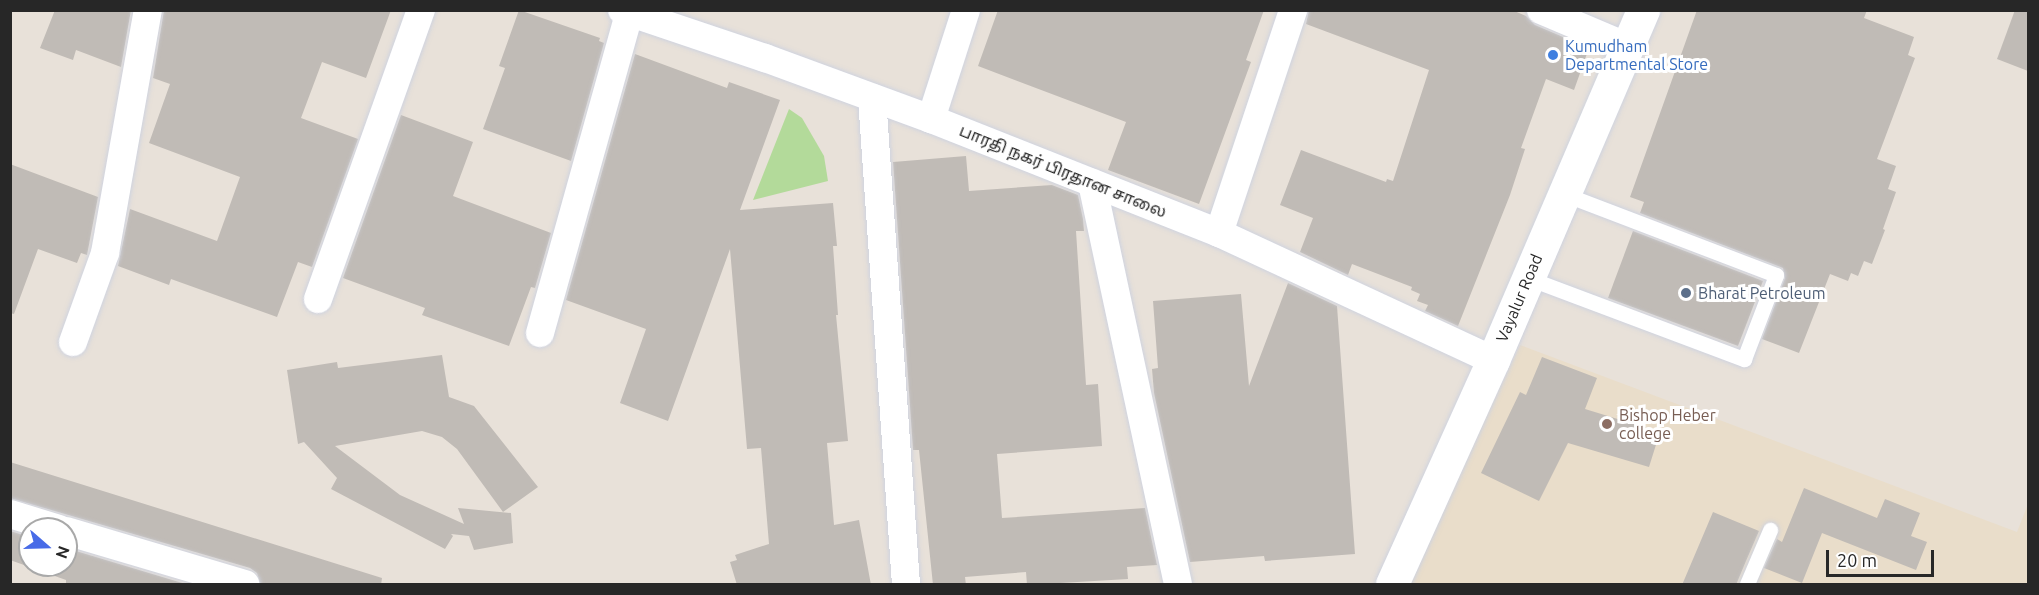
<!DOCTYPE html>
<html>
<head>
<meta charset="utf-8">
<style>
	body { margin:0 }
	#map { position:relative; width:2039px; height:595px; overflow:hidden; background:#e8e1d9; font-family:Ubuntu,"Noto Sans Tamil",sans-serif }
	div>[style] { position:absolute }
	.education>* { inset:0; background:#e9ddca }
	.green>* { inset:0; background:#b3da9a }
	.building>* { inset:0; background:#c0bbb6 }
	.roads { filter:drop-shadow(0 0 2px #cfd3df) drop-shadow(0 0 2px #cfd3df) }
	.service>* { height:15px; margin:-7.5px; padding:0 7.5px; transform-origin:7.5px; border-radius:7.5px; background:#fff }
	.minor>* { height:28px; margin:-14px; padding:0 14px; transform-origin:14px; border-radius:14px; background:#fff }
	.secondary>* { height:33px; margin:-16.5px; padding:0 16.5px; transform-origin:16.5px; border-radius:16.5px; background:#fff }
	.dots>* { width:16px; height:16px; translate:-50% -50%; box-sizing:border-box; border:3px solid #fff; border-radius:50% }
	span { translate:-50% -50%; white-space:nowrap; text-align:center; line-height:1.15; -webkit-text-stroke:6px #fff; paint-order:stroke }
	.shop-label { font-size:16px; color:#366cbe }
	.left { translate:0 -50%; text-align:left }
	.street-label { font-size:16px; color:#272727 }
	.service-label { font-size:16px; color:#4e5e75 }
	.education-label { font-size:16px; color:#785e54 }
	.frame { position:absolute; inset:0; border:12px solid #272727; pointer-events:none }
	.north { position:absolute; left:18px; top:517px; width:60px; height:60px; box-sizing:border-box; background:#fff; border:2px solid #a9a9a9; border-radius:50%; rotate:110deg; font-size:16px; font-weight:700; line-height:24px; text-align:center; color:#272727 }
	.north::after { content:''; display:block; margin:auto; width:21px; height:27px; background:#486be7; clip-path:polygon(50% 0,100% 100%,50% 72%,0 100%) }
	.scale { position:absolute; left:1826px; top:550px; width:108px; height:27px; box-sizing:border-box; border:3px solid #272727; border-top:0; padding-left:8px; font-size:18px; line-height:21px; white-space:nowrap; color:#272727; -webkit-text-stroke:4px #fff; paint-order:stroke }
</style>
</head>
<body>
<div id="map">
	<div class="education">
		<div style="clip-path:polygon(1520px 345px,2017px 532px,2028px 504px,2028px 584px,1408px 584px)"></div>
	</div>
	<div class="green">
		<div style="clip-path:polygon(789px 109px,802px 118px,824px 156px,828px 181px,753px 200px)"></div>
	</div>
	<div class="building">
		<div style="clip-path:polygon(55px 10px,131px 10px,121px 67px,76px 50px,73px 60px,40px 48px)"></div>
		<div style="clip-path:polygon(164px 10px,391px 10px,366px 78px,322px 62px,301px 118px,358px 139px,312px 267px,298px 262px,277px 317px,171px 279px,169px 285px,118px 266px,130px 209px,217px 241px,240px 177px,149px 143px,170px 84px,153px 78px)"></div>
		<div style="clip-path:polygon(519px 10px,600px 38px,599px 41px,604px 43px,571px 161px,483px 129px,505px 68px,499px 66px)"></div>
		<div style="clip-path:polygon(998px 10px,1264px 10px,1246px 60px,1251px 62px,1199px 204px,1108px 170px,1126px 122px,978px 66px)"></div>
		<div style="clip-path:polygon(1309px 10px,1512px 10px,1526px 16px,1535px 25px,1589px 48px,1574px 90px,1546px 79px,1521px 148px,1525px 149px,1510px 195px,1458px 326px,1425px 311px,1428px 305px,1417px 301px,1420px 294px,1411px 290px,1412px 287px,1352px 264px,1348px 275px,1300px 252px,1313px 218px,1280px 205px,1301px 150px,1386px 182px,1387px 179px,1393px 181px,1429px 70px,1306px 24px)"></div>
		<div style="clip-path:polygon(1697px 10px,1867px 10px,1864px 18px,1914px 37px,1908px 55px,1915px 58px,1877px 159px,1896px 166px,1888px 189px,1896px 192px,1883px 229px,1885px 230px,1872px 264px,1864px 261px,1858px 276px,1851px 273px,1848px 281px,1830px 274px,1799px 353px,1762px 339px,1785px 278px,1783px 268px,1640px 213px,1644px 202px,1630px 197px)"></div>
		<div style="clip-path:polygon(2015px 10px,2028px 10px,2028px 71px,1997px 59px)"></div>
		<div style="clip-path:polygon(635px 54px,727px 88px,729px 82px,780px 100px,740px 210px,833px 203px,837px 246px,833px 246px,838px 315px,836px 315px,848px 441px,827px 443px,834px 525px,859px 520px,871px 585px,737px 585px,730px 562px,737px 560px,735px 555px,769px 544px,761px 448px,747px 449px,730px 249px,668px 421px,620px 403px,646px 329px,566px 300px)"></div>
		<div style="clip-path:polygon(401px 115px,473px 142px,453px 196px,551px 233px,535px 288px,531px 287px,509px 346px,422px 315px,425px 308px,343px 278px)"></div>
		<div style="clip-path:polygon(966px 156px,969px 191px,1052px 185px,1078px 195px,1083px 219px,1084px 231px,1076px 231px,1086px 385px,1098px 384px,1102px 446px,997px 454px,1002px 518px,1145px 508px,1157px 565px,1127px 567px,1128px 579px,1027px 585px,1026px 572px,965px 577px,966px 585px,933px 585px,919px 450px,913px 450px,893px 162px)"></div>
		<div style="clip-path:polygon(10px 164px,98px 197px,87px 255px,81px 253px,77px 263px,38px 249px,14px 314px,10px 313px)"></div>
		<div style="clip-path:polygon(1633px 231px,1763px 281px,1738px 346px,1608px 298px)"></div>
		<div style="clip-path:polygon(1288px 283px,1337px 306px,1355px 554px,1265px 561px,1264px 556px,1190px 562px,1154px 393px,1152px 369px,1158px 368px,1153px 301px,1241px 294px,1249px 386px)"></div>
		<div style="clip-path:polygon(442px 355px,449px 397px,474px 406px,538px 487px,503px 512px,457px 449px,442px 437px,422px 431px,335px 446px,400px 495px,464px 524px,458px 508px,511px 513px,513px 543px,474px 550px,469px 536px,451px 534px,453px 536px,445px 549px,331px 489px,337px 478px,304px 442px,298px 444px,287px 370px,337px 362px,338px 368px)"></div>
		<div style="clip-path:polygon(1542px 357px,1597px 378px,1585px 409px,1660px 432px,1649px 467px,1568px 443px,1539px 501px,1481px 473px,1520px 392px,1526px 395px)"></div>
		<div style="clip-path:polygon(10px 462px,382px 578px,381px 585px,261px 585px,257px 573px,250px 568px,10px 498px)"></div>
		<div style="clip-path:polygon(1804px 488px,1877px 518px,1885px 499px,1920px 513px,1911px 536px,1927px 542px,1916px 570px,1822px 533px,1802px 583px,1764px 568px,1777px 539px,1782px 542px)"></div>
		<div style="clip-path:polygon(1713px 512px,1759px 531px,1746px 561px,1736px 585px,1682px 585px)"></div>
		<div style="clip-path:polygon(10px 531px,30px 537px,30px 565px,66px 565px,66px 548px,189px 585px,66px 585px,66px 580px,10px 560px)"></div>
	</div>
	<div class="roads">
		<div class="service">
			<div style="left:1528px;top:278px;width:231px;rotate:20.6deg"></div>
			<div style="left:1744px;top:359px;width:90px;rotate:-69.1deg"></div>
			<div style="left:1776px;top:275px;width:227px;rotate:-159.1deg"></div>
			<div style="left:1747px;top:584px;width:59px;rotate:-66.9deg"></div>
		</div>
		<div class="minor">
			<div style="left:622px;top:10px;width:151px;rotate:18.6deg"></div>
			<div style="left:765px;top:58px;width:177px;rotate:20.2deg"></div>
			<div style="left:931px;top:119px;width:310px;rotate:21.6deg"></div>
			<div style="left:1219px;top:233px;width:302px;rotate:24.9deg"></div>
			<div style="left:1541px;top:10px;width:95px;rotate:23deg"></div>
			<div style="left:872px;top:98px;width:487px;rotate:86deg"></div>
			<div style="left:931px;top:119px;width:114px;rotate:-72.2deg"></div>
			<div style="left:1092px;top:183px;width:410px;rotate:77.9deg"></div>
			<div style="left:1219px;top:233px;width:235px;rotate:-71.6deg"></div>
			<div style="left:318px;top:299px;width:307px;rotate:-70.4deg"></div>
			<div style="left:540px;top:333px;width:335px;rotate:-74.4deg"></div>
			<div style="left:73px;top:342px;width:95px;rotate:-70.2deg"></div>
			<div style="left:105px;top:253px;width:247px;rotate:-80deg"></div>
			<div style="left:10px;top:514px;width:51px;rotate:17deg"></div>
			<div style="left:66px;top:531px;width:187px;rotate:16.5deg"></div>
		</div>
		<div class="secondary">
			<div style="left:1392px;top:584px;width:246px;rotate:-65.7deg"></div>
			<div style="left:1493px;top:360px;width:381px;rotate:-66.8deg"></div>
		</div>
	</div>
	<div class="dots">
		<div style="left:1553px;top:55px;background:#3f7fe0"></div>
		<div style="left:1686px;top:293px;background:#5c6f8a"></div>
		<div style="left:1607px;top:424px;background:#8d6e63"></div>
	</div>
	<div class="shop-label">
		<span class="left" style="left:1565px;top:55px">Kumudham<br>Departmental Store</span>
	</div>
	<div class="street-label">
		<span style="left:1063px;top:171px;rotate:22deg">பாரதி நகர் பிரதான சாலை</span>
		<span style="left:1519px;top:298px;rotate:-67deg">Vayalur Road</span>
	</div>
	<div class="service-label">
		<span class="left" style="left:1698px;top:293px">Bharat Petroleum</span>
	</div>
	<div class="education-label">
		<span class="left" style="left:1619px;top:424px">Bishop Heber<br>college</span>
	</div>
	<div class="frame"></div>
	<div class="north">N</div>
	<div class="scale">20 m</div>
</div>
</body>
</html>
